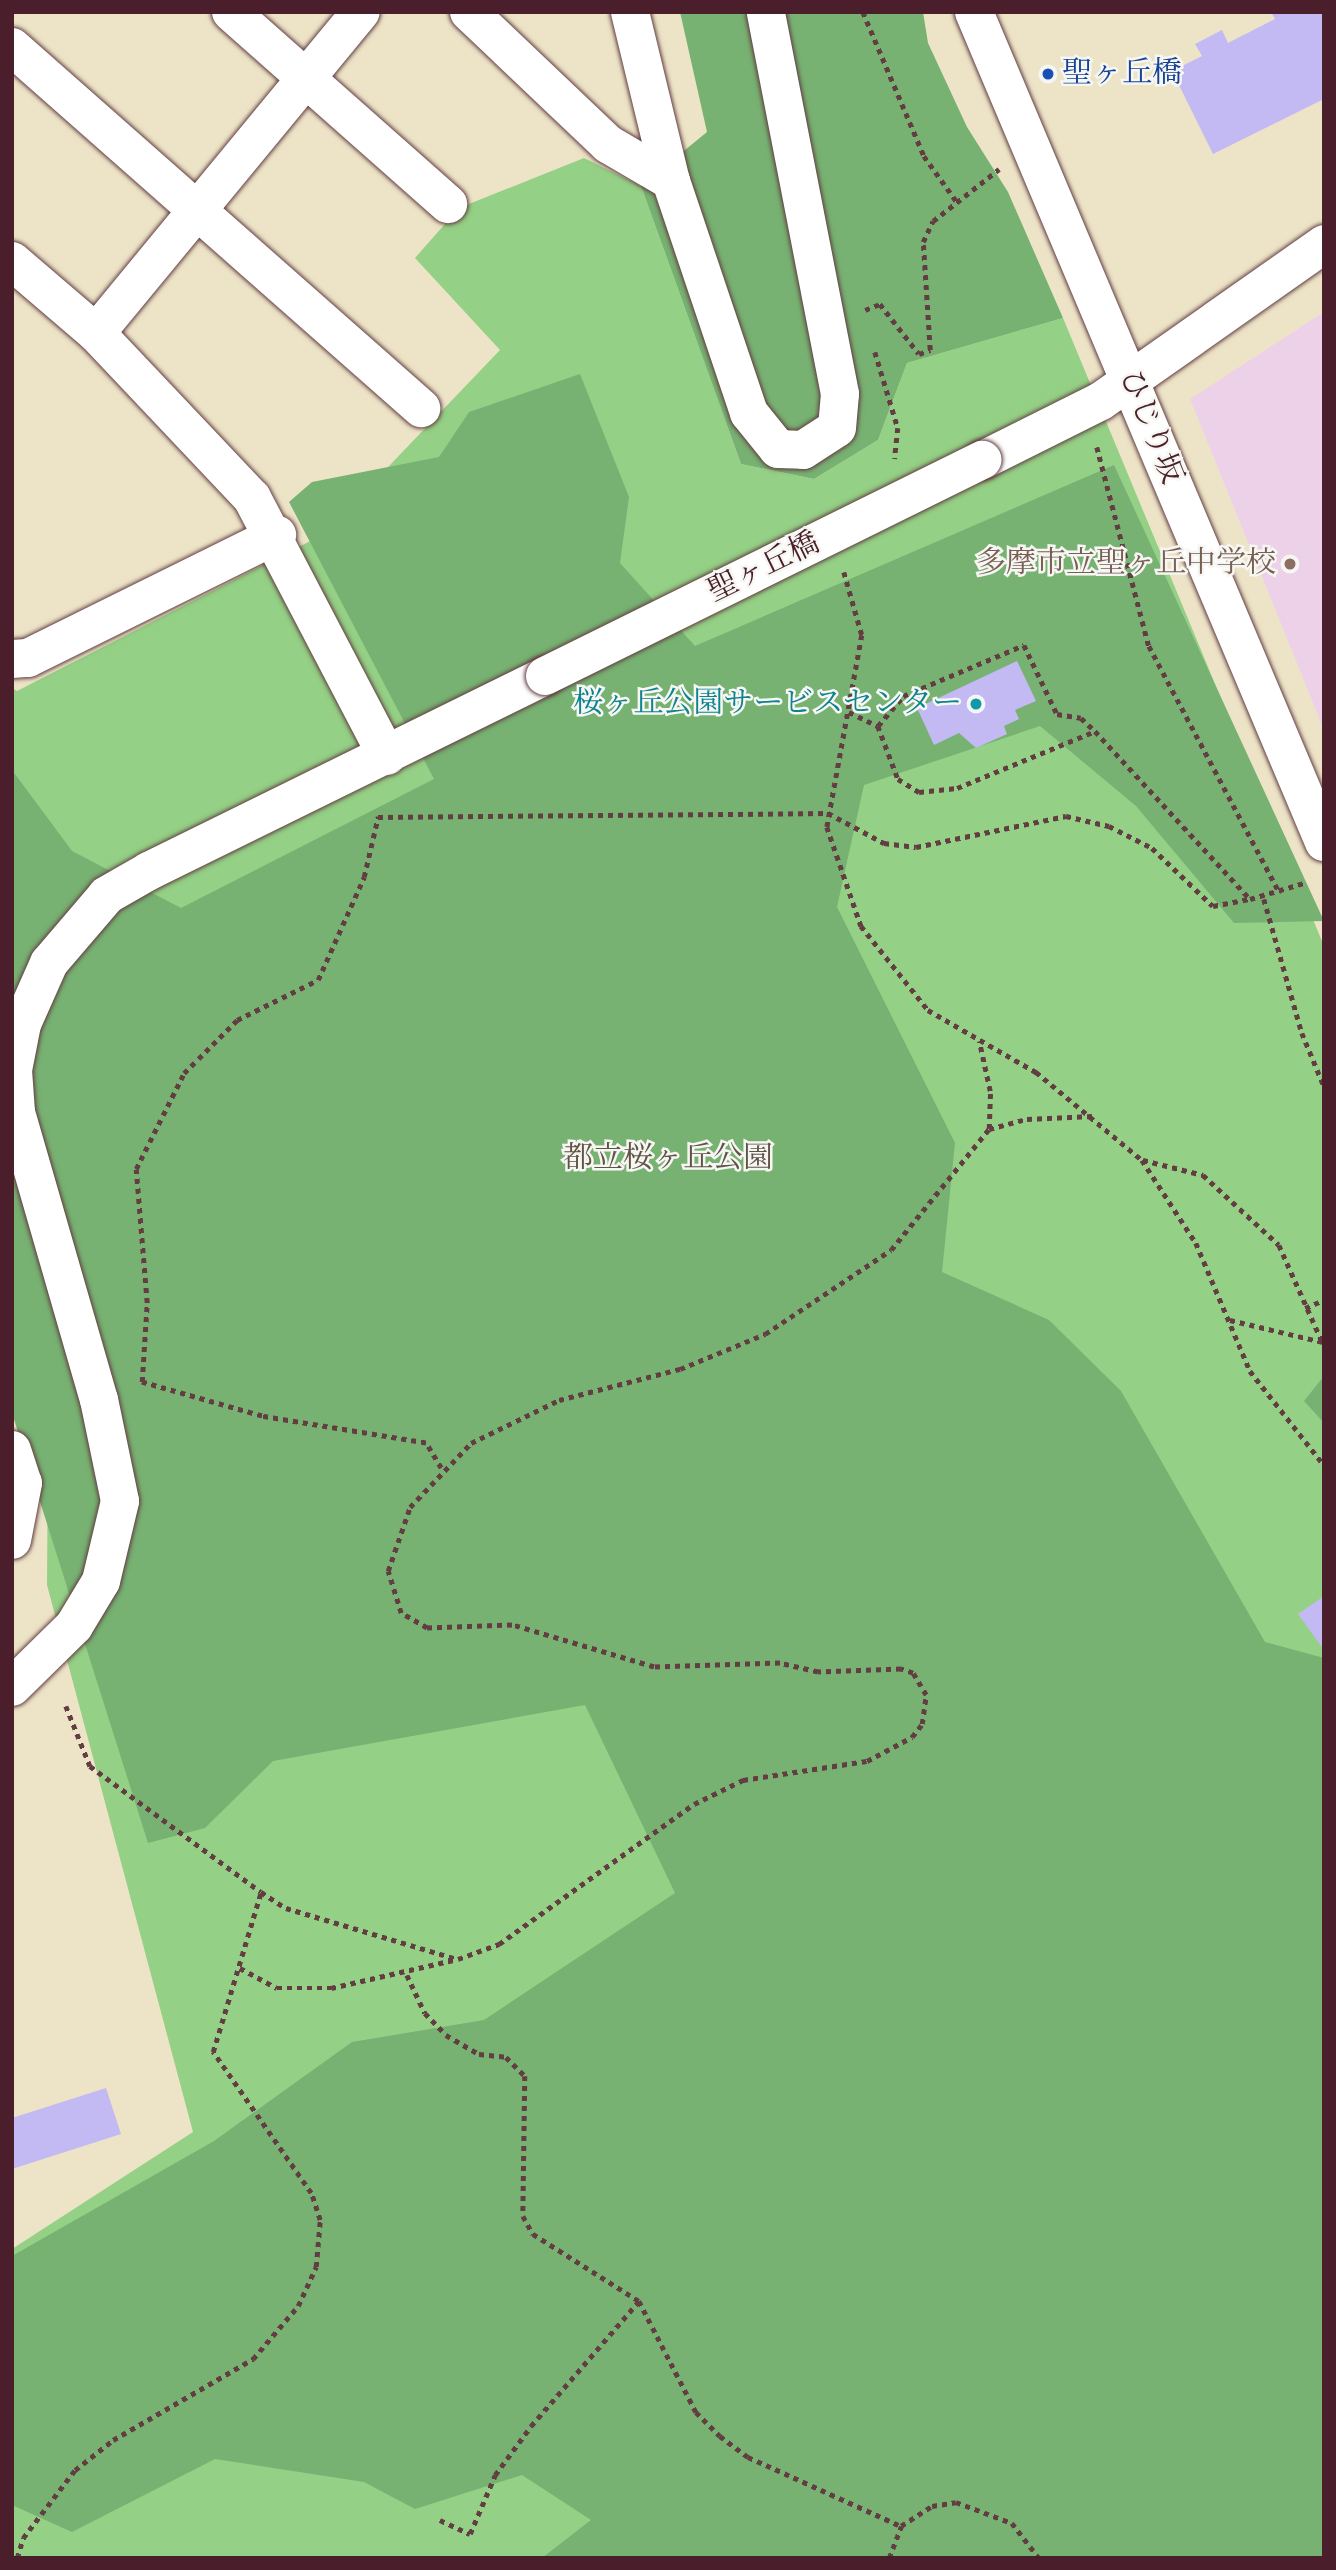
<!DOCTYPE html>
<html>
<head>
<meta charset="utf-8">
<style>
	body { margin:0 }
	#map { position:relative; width:1336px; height:2570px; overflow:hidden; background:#ede4c7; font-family:"IM FELL DW Pica","Noto Serif JP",serif }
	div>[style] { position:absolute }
	.built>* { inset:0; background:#edd1e9 }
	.green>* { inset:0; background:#94d085 }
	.forest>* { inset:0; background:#77b272 }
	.building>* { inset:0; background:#c3b9f3 }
	.path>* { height:4.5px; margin-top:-2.25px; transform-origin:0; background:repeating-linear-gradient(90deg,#623d42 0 5px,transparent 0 10px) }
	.roads { filter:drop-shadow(0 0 2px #623d42) drop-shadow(0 0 2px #623d42) }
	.minor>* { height:38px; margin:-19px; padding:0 19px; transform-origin:19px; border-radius:19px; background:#fff }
	.bridges { filter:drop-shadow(0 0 2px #623d42) drop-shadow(0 0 2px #623d42) }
	.minor-bridge>* { height:38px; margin:-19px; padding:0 19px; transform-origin:19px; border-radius:19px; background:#fff }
	.dots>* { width:19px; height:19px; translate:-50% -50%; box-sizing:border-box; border:4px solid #f6f6f2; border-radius:50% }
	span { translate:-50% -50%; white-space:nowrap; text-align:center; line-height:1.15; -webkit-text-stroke:5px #f6f6f2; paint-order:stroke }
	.transit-label { font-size:30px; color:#164399 }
	.left { translate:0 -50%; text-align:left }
	.street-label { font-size:30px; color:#4a1f2b }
	.education-label { font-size:30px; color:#785e54 }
	.right { translate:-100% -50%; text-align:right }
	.culture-label { font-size:30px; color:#0d838f }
	.park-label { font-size:30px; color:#605446 }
	.frame { position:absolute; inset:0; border:14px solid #4a1f2b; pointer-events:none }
</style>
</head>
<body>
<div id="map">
	<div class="built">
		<div style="clip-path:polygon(1324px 312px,1324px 730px,1190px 399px)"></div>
	</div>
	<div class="green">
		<div style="clip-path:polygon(584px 158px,641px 186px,741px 464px,814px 479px,878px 440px,907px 363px,1063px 318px,1324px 946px,1324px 2558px,12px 2558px,12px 2249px,193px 2132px,47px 1585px,48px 1446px,12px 1372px,12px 688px,17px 691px,324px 534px,500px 350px,415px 258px,459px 208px)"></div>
	</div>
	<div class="forest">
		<div style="clip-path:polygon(680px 12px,923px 12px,928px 43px,967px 127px,1008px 192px,1063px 318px,907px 363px,878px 440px,814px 479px,741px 464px,641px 186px,707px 132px)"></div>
		<div style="clip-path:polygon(580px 374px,629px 497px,620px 563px,695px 646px,1114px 465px,1324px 921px,1234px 923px,1136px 806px,1040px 726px,864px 785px,837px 907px,955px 1143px,942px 1272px,1049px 1320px,1121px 1391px,1265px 1642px,1324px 1658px,1324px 2558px,542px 2558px,591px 2520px,522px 2475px,415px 2509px,364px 2482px,215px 2459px,72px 2532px,12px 2505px,12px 2256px,214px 2141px,352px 2042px,484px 2020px,675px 1893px,585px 1705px,273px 1761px,205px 1828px,148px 1843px,12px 1413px,12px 770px,72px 851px,181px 908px,434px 779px,289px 502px,312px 482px,439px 457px,469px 412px)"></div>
		<div style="clip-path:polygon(1324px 1376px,1324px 1423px,1304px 1401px)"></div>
	</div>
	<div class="building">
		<div style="clip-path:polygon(1271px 12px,1324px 12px,1324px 99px,1213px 154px,1172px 71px,1202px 56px,1195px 44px,1222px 30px,1228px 43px,1275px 19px)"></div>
		<div style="clip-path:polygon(1017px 661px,1036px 701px,1015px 710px,1019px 719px,1004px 726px,1007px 734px,976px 748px,959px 733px,934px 745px,917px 708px)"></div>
		<div style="clip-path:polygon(1324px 1596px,1324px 1650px,1298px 1614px)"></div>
		<div style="clip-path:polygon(106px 2088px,121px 2134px,12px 2169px,12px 2118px)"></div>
	</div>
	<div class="path">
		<div style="left:863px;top:12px;width:156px;rotate:67deg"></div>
		<div style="left:924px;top:156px;width:57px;rotate:54.3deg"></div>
		<div style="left:865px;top:310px;width:16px;rotate:-22deg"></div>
		<div style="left:880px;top:304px;width:63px;rotate:52deg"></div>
		<div style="left:919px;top:354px;width:12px;rotate:-20deg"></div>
		<div style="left:930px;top:350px;width:108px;rotate:-93.7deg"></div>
		<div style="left:923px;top:242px;width:23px;rotate:-65deg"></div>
		<div style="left:933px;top:221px;width:84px;rotate:-38.2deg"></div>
		<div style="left:875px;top:352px;width:79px;rotate:73.2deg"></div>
		<div style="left:898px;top:428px;width:31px;rotate:96deg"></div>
		<div style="left:1097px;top:447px;width:206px;rotate:75.4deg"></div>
		<div style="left:1149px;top:646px;width:280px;rotate:62.1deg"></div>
		<div style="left:844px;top:572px;width:66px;rotate:74.1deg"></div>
		<div style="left:862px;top:635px;width:195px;rotate:100.3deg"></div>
		<div style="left:827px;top:827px;width:105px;rotate:71deg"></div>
		<div style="left:861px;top:926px;width:107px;rotate:51.4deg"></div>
		<div style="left:928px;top:1010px;width:125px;rotate:29.9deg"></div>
		<div style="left:1036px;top:1072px;width:138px;rotate:39.7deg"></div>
		<div style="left:1142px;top:1160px;width:99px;rotate:57deg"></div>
		<div style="left:1196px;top:1243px;width:139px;rotate:67.1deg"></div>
		<div style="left:1250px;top:1371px;width:120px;rotate:51.8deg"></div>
		<div style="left:849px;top:712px;width:32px;rotate:26deg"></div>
		<div style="left:878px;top:726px;width:57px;rotate:69.3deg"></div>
		<div style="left:898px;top:779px;width:25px;rotate:32deg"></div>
		<div style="left:919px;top:792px;width:38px;rotate:-6deg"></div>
		<div style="left:957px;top:788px;width:149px;rotate:-22.4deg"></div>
		<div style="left:1095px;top:731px;width:229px;rotate:47.3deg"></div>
		<div style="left:1250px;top:899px;width:59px;rotate:-16.6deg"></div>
		<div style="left:878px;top:726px;width:39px;rotate:-50deg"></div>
		<div style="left:903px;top:696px;width:131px;rotate:-22.9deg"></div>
		<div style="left:1024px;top:645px;width:76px;rotate:64.4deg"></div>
		<div style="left:1057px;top:714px;width:24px;rotate:9deg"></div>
		<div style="left:1081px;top:718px;width:19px;rotate:43deg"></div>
		<div style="left:1264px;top:899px;width:139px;rotate:74.2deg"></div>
		<div style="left:1302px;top:1033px;width:57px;rotate:67.5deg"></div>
		<div style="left:989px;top:1129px;width:39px;rotate:-15deg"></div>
		<div style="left:1027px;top:1119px;width:65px;rotate:-2.6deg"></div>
		<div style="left:1143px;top:1160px;width:62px;rotate:14deg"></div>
		<div style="left:1203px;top:1175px;width:103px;rotate:42.6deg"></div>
		<div style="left:1279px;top:1245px;width:105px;rotate:65.9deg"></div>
		<div style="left:1305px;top:1308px;width:21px;rotate:-23deg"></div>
		<div style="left:1230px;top:1320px;width:96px;rotate:13.3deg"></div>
		<div style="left:441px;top:1468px;width:29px;rotate:-121deg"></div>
		<div style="left:426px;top:1443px;width:166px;rotate:-170.7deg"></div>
		<div style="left:262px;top:1416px;width:125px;rotate:-164.2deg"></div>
		<div style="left:142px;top:1382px;width:79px;rotate:-86.4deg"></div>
		<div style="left:147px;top:1303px;width:134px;rotate:-94.7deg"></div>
		<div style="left:136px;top:1169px;width:107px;rotate:-63.4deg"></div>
		<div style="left:184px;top:1073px;width:75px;rotate:-45deg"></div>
		<div style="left:237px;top:1020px;width:90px;rotate:-26.3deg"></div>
		<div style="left:318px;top:980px;width:113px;rotate:-65.9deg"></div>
		<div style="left:364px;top:877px;width:62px;rotate:-76.9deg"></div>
		<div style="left:378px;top:817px;width:450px;rotate:-0.5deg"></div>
		<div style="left:828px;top:813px;width:64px;rotate:28.2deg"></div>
		<div style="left:884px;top:843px;width:32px;rotate:7deg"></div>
		<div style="left:916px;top:847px;width:153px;rotate:-11.7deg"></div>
		<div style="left:1066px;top:816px;width:44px;rotate:13.1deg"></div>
		<div style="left:1109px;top:826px;width:48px;rotate:27.1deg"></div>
		<div style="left:1152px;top:848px;width:84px;rotate:43.6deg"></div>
		<div style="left:1213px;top:906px;width:38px;rotate:-11deg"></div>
		<div style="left:66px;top:1706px;width:65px;rotate:68.2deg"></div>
		<div style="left:90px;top:1766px;width:212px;rotate:36.4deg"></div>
		<div style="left:261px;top:1892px;width:30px;rotate:33deg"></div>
		<div style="left:286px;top:1908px;width:178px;rotate:16.6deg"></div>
		<div style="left:240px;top:1968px;width:42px;rotate:28.4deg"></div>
		<div style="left:277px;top:1988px;width:54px"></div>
		<div style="left:331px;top:1988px;width:130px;rotate:-12.9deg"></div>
		<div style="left:458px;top:1959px;width:44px;rotate:-20.1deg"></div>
		<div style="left:499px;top:1944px;width:240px;rotate:-35.7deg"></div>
		<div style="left:694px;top:1804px;width:55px;rotate:-26.1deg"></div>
		<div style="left:743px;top:1780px;width:125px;rotate:-8.7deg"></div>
		<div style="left:867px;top:1761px;width:51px;rotate:-28.1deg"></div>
		<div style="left:912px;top:1737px;width:16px;rotate:-52deg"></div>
		<div style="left:922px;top:1724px;width:29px;rotate:-82deg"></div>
		<div style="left:926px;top:1695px;width:26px;rotate:-121deg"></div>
		<div style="left:913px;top:1673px;width:13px;rotate:-162deg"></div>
		<div style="left:901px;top:1669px;width:83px;rotate:177.9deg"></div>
		<div style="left:818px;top:1672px;width:39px;rotate:-167deg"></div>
		<div style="left:780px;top:1663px;width:126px;rotate:178.2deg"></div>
		<div style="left:654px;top:1667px;width:148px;rotate:-163.5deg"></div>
		<div style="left:512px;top:1625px;width:85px;rotate:178deg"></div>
		<div style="left:427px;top:1628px;width:30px;rotate:-150deg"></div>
		<div style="left:401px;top:1613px;width:44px;rotate:-107.2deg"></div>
		<div style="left:388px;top:1571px;width:68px;rotate:-71deg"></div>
		<div style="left:410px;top:1507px;width:88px;rotate:-46.4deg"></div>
		<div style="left:471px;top:1443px;width:98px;rotate:-26deg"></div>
		<div style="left:559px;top:1400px;width:125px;rotate:-14.4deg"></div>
		<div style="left:680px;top:1369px;width:92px;rotate:-22.4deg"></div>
		<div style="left:765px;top:1334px;width:151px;rotate:-33.7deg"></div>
		<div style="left:891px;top:1250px;width:156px;rotate:-51deg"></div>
		<div style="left:989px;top:1129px;width:38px;rotate:-88deg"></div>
		<div style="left:990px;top:1091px;width:51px;rotate:-102.4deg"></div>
		<div style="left:407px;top:1975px;width:42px;rotate:64.7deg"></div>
		<div style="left:425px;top:2013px;width:30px;rotate:46deg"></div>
		<div style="left:446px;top:2035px;width:38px;rotate:30deg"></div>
		<div style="left:479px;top:2054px;width:27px;rotate:6deg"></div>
		<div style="left:506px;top:2057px;width:27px;rotate:45deg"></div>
		<div style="left:525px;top:2076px;width:140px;rotate:90.8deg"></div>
		<div style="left:523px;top:2216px;width:21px;rotate:61deg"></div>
		<div style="left:533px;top:2234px;width:125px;rotate:32.3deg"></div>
		<div style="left:639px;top:2301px;width:125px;rotate:62.8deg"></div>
		<div style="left:696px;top:2412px;width:34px;rotate:45deg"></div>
		<div style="left:720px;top:2436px;width:35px;rotate:37deg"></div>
		<div style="left:748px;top:2457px;width:168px;rotate:24.3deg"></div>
		<div style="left:440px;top:2520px;width:33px;rotate:25deg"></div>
		<div style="left:470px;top:2534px;width:64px;rotate:-67deg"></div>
		<div style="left:495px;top:2475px;width:61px;rotate:-53.7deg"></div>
		<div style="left:531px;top:2426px;width:165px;rotate:-49.2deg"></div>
		<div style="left:17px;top:2558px;width:21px;rotate:-73deg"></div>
		<div style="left:23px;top:2538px;width:86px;rotate:-52.6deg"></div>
		<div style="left:75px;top:2470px;width:48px;rotate:-38.3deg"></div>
		<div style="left:113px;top:2440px;width:162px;rotate:-30.1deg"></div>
		<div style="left:253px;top:2359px;width:70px;rotate:-49.7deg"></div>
		<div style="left:298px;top:2306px;width:43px;rotate:-65.2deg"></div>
		<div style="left:316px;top:2267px;width:47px;rotate:-85.1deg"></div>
		<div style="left:320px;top:2220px;width:28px;rotate:-108deg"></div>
		<div style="left:311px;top:2193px;width:172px;rotate:-124.8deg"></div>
		<div style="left:213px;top:2052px;width:167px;rotate:-73.3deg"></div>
		<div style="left:889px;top:2558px;width:34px;rotate:-69deg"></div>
		<div style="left:901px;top:2526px;width:37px;rotate:-33deg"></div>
		<div style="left:932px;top:2506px;width:24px;rotate:-9deg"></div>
		<div style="left:956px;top:2502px;width:60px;rotate:20.6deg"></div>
		<div style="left:1012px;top:2523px;width:44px;rotate:52.4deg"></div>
	</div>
	<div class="roads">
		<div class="minor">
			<div style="left:231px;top:12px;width:290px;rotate:41.5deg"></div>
			<div style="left:469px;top:12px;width:192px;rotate:43.5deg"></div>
			<div style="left:608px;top:144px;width:73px;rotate:30.4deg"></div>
			<div style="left:630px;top:12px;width:174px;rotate:76.4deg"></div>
			<div style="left:671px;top:181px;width:245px;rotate:71.4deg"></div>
			<div style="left:749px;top:413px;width:46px;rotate:51.1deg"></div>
			<div style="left:778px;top:449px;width:25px;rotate:2deg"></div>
			<div style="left:803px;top:450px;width:40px;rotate:-32.9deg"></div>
			<div style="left:837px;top:428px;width:34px;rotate:-85deg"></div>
			<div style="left:840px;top:394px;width:389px;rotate:-101deg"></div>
			<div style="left:974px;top:12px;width:901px;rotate:67.14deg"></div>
			<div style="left:12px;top:47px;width:546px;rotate:41.43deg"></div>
			<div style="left:12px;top:261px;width:111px;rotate:40.6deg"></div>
			<div style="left:96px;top:333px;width:227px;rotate:46.6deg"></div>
			<div style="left:252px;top:498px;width:291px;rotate:62.4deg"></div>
			<div style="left:96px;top:333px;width:416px;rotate:-50.5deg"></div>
			<div style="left:983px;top:460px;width:132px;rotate:-26.6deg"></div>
			<div style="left:1101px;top:401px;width:273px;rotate:-35.1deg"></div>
			<div style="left:12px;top:659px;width:16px;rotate:-4deg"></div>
			<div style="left:28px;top:658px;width:278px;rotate:-26.3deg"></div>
			<div style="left:12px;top:1450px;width:35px;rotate:72deg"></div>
			<div style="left:23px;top:1483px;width:58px;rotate:100.9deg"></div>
			<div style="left:12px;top:1687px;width:87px;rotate:-44.5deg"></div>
			<div style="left:74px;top:1626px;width:52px;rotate:-59deg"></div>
			<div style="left:101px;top:1581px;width:82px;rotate:-76.6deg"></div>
			<div style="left:120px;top:1501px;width:103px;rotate:-101.7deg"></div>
			<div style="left:99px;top:1400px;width:300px;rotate:-106.1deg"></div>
			<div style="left:16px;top:1112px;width:42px;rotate:-94.1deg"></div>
			<div style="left:13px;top:1070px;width:47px;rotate:-78.9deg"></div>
			<div style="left:22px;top:1024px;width:67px;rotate:-66.1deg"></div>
			<div style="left:49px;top:963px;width:89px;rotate:-49.5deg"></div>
			<div style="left:107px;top:895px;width:48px;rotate:-29.7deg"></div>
			<div style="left:149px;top:871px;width:441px;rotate:-26.2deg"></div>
		</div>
	</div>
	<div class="bridges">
		<div class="minor-bridge">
			<div style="left:545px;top:676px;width:488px;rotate:-26.3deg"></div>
		</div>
	</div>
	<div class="dots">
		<div style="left:1048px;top:74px;background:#1a4fb4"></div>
		<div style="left:1290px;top:564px;background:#8d6e63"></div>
		<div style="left:976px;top:704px;background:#0f9aa8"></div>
	</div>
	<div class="transit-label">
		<span class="left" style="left:1062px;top:74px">聖ヶ丘橋</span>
	</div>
	<div class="street-label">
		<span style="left:1150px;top:427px;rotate:68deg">ひじり坂</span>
		<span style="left:764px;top:568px;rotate:-26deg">聖ヶ丘橋</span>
	</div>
	<div class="education-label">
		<span class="right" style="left:1276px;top:564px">多摩市立聖ヶ丘中学校</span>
	</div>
	<div class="culture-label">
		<span class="right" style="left:962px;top:704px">桜ヶ丘公園サービスセンター</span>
	</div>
	<div class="park-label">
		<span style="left:668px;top:1159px">都立桜ヶ丘公園</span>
	</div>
	<div class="frame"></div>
</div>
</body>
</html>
